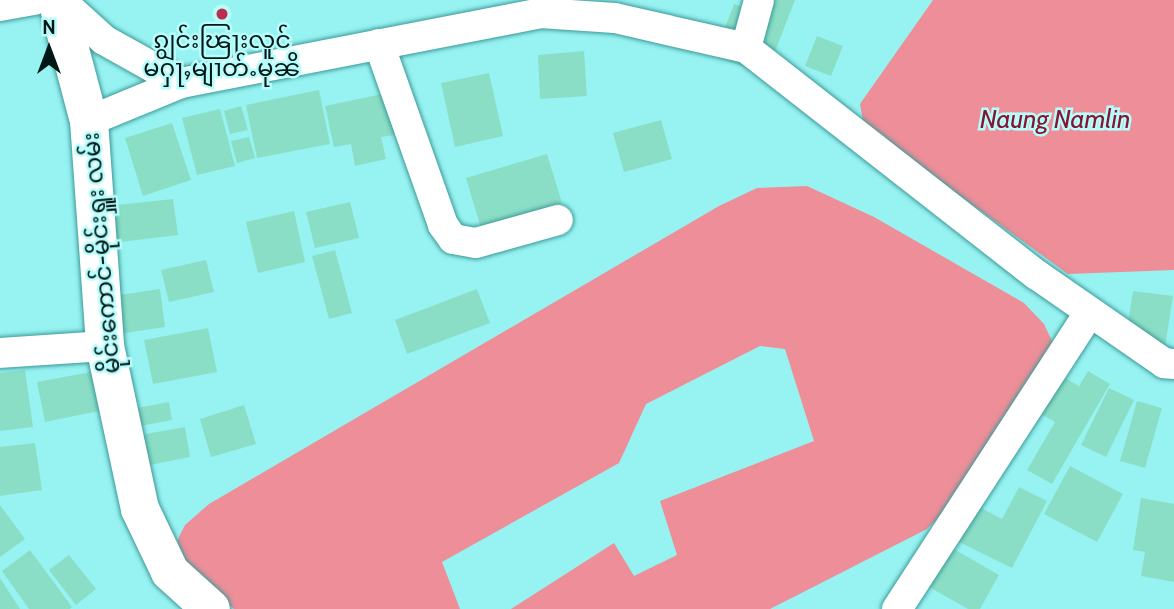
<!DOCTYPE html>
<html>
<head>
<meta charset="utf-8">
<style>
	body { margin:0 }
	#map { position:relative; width:1174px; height:609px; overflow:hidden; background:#97f3f1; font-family:Cabin,"Noto Sans Myanmar",sans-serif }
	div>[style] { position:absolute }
	.water>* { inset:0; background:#ed8e98 }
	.building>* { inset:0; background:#8bdec6 }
	.roads { filter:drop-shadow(0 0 2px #3b9a98) drop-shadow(0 0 2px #3b9a98) }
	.minor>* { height:30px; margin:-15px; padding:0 15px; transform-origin:15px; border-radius:15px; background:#fff }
	.major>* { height:38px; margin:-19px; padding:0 19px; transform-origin:19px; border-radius:19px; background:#fff }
	.dots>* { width:19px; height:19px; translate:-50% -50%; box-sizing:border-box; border:4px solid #b6fdfb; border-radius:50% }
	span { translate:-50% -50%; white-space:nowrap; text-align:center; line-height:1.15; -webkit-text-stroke:5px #b6fdfb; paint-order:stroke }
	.poi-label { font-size:24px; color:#001717 }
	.street-label { font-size:24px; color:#001717 }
	.water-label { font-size:26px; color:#851531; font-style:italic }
	.north { position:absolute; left:14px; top:14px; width:70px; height:70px; -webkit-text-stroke:5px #b6fdfb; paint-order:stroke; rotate:0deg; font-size:19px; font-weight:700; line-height:28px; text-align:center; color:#001717 }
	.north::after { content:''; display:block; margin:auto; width:24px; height:32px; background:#001717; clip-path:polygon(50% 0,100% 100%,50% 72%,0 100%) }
</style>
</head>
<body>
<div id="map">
	<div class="water">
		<div style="clip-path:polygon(933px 0,1174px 0,1174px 270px,1068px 274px,864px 126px,860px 104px)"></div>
		<div style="clip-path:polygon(807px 186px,874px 217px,1024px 303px,1044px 324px,1053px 343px,960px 496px,927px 529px,770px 609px,511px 609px,614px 543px,634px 576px,677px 555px,660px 501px,814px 441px,785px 349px,760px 346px,646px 404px,619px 463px,442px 562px,460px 609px,234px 609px,193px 577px,177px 541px,185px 525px,209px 504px,719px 206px,757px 188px)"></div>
	</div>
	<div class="building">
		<div style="clip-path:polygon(770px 0,795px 0,766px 75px,714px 56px,734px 4px,752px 10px)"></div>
		<div style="clip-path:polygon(817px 36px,843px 46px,831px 76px,805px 66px)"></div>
		<div style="clip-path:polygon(584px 51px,587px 96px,540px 99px,538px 55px)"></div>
		<div style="clip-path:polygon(489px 73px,503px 136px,455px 147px,441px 83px)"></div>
		<div style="clip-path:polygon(319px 90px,330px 144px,257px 158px,246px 105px)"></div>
		<div style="clip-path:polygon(387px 93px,395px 135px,381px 137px,386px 159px,355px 166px,351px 144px,334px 147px,325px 106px)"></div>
		<div style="clip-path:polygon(241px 106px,248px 130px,230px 134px,224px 111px)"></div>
		<div style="clip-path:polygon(220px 109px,235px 166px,197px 175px,182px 118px)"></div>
		<div style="clip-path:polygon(661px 120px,672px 159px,624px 172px,613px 133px)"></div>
		<div style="clip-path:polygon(172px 123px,191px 180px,143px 196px,125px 138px)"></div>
		<div style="clip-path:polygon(249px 137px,255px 158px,237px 163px,231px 141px)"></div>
		<div style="clip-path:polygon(547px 154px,562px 203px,481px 228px,466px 178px)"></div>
		<div style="clip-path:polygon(173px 199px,178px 235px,112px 243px,108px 206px)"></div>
		<div style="clip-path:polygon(350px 202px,359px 238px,315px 248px,306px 212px)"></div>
		<div style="clip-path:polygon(294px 211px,305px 262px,258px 273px,246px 222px)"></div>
		<div style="clip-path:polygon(335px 250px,352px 313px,329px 319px,312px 256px)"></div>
		<div style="clip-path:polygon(206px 260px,214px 292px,169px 302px,161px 270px)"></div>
		<div style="clip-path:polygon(160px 289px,165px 327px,112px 335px,106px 297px)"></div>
		<div style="clip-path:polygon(477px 289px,490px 323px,407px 354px,395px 320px)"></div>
		<div style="clip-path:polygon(1133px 291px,1173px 296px,1164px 353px,1124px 347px)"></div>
		<div style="clip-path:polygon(208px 328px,217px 372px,153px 384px,144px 340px)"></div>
		<div style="clip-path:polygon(25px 370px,33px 427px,0 431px,0 373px)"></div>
		<div style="clip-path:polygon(1052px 370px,1079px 386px,1088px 371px,1110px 384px,1052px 484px,1027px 470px,1055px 422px,1030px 408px)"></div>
		<div style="clip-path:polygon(91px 372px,99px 411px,45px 422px,37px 382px)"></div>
		<div style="clip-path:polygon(1109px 388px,1134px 400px,1106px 457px,1081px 445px)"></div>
		<div style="clip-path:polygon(1137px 401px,1162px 408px,1145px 468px,1120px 461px)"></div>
		<div style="clip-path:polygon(169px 402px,172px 420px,140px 426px,137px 408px)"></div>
		<div style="clip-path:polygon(244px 405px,256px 444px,211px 457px,200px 419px)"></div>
		<div style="clip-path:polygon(185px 427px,190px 457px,135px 468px,129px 437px)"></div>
		<div style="clip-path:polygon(35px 443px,42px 490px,0 496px,0 447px)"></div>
		<div style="clip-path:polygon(1070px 466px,1123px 494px,1097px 542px,1044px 514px)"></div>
		<div style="clip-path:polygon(1019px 487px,1047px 501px,1012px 568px,949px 537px,968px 501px,1002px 519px)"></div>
		<div style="clip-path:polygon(1141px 498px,1174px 504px,1174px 582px,1141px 576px,1145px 552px,1133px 550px)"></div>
		<div style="clip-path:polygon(0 505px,25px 539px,0 557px)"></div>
		<div style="clip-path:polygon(938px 540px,999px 575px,980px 609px,968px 609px,915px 579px)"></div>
		<div style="clip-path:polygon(30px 550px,72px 607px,70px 609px,29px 609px,2px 571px)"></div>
		<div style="clip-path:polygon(69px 555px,96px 589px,76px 605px,49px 570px)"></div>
		<div style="clip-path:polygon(0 578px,20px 609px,0 609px)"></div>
	</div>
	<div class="roads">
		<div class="minor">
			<div style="left:60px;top:0;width:59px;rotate:42.3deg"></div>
			<div style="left:104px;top:40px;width:88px;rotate:29.2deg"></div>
			<div style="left:0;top:6px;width:34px;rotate:-10deg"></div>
			<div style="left:379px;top:44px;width:192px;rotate:70.5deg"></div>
			<div style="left:443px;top:225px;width:17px;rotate:54deg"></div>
			<div style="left:453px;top:239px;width:23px;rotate:10deg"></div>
			<div style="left:476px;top:243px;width:85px;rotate:-15.7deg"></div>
			<div style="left:746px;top:48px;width:50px;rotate:-74.8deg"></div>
			<div style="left:89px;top:121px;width:100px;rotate:-22.4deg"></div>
			<div style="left:181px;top:83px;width:366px;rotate:-11deg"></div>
			<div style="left:540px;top:13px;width:75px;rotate:3.8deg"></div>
			<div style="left:615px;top:18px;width:134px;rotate:12.9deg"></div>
			<div style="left:746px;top:48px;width:369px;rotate:38deg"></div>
			<div style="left:1037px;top:275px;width:155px;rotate:34.7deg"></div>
			<div style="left:1164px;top:363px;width:10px;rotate:6deg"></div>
			<div style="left:0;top:353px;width:105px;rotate:-3.8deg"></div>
			<div style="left:897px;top:609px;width:354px;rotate:-57deg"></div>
		</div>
		<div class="major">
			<div style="left:57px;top:0;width:125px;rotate:75.2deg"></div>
			<div style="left:89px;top:121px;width:226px;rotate:85.9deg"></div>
			<div style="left:105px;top:346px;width:167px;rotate:77.9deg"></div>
			<div style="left:140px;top:509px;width:70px;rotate:64.5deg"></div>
			<div style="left:170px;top:572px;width:55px;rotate:42.1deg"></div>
		</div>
	</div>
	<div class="dots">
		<div style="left:222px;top:14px;background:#bd2d4c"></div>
	</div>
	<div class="poi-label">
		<span style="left:222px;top:54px">ၵျွင်းၽြႃးလူင်<br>မႁႃႇမျၢတ်ႉမုၼိ</span>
	</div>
	<div class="street-label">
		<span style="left:101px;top:253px;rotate:-95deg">မိုင်းကောင်-မိုင်းရှူး လမ်း</span>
	</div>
	<div class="water-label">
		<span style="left:1055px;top:120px">Naung Namlin</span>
	</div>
	<div class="north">N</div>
</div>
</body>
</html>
